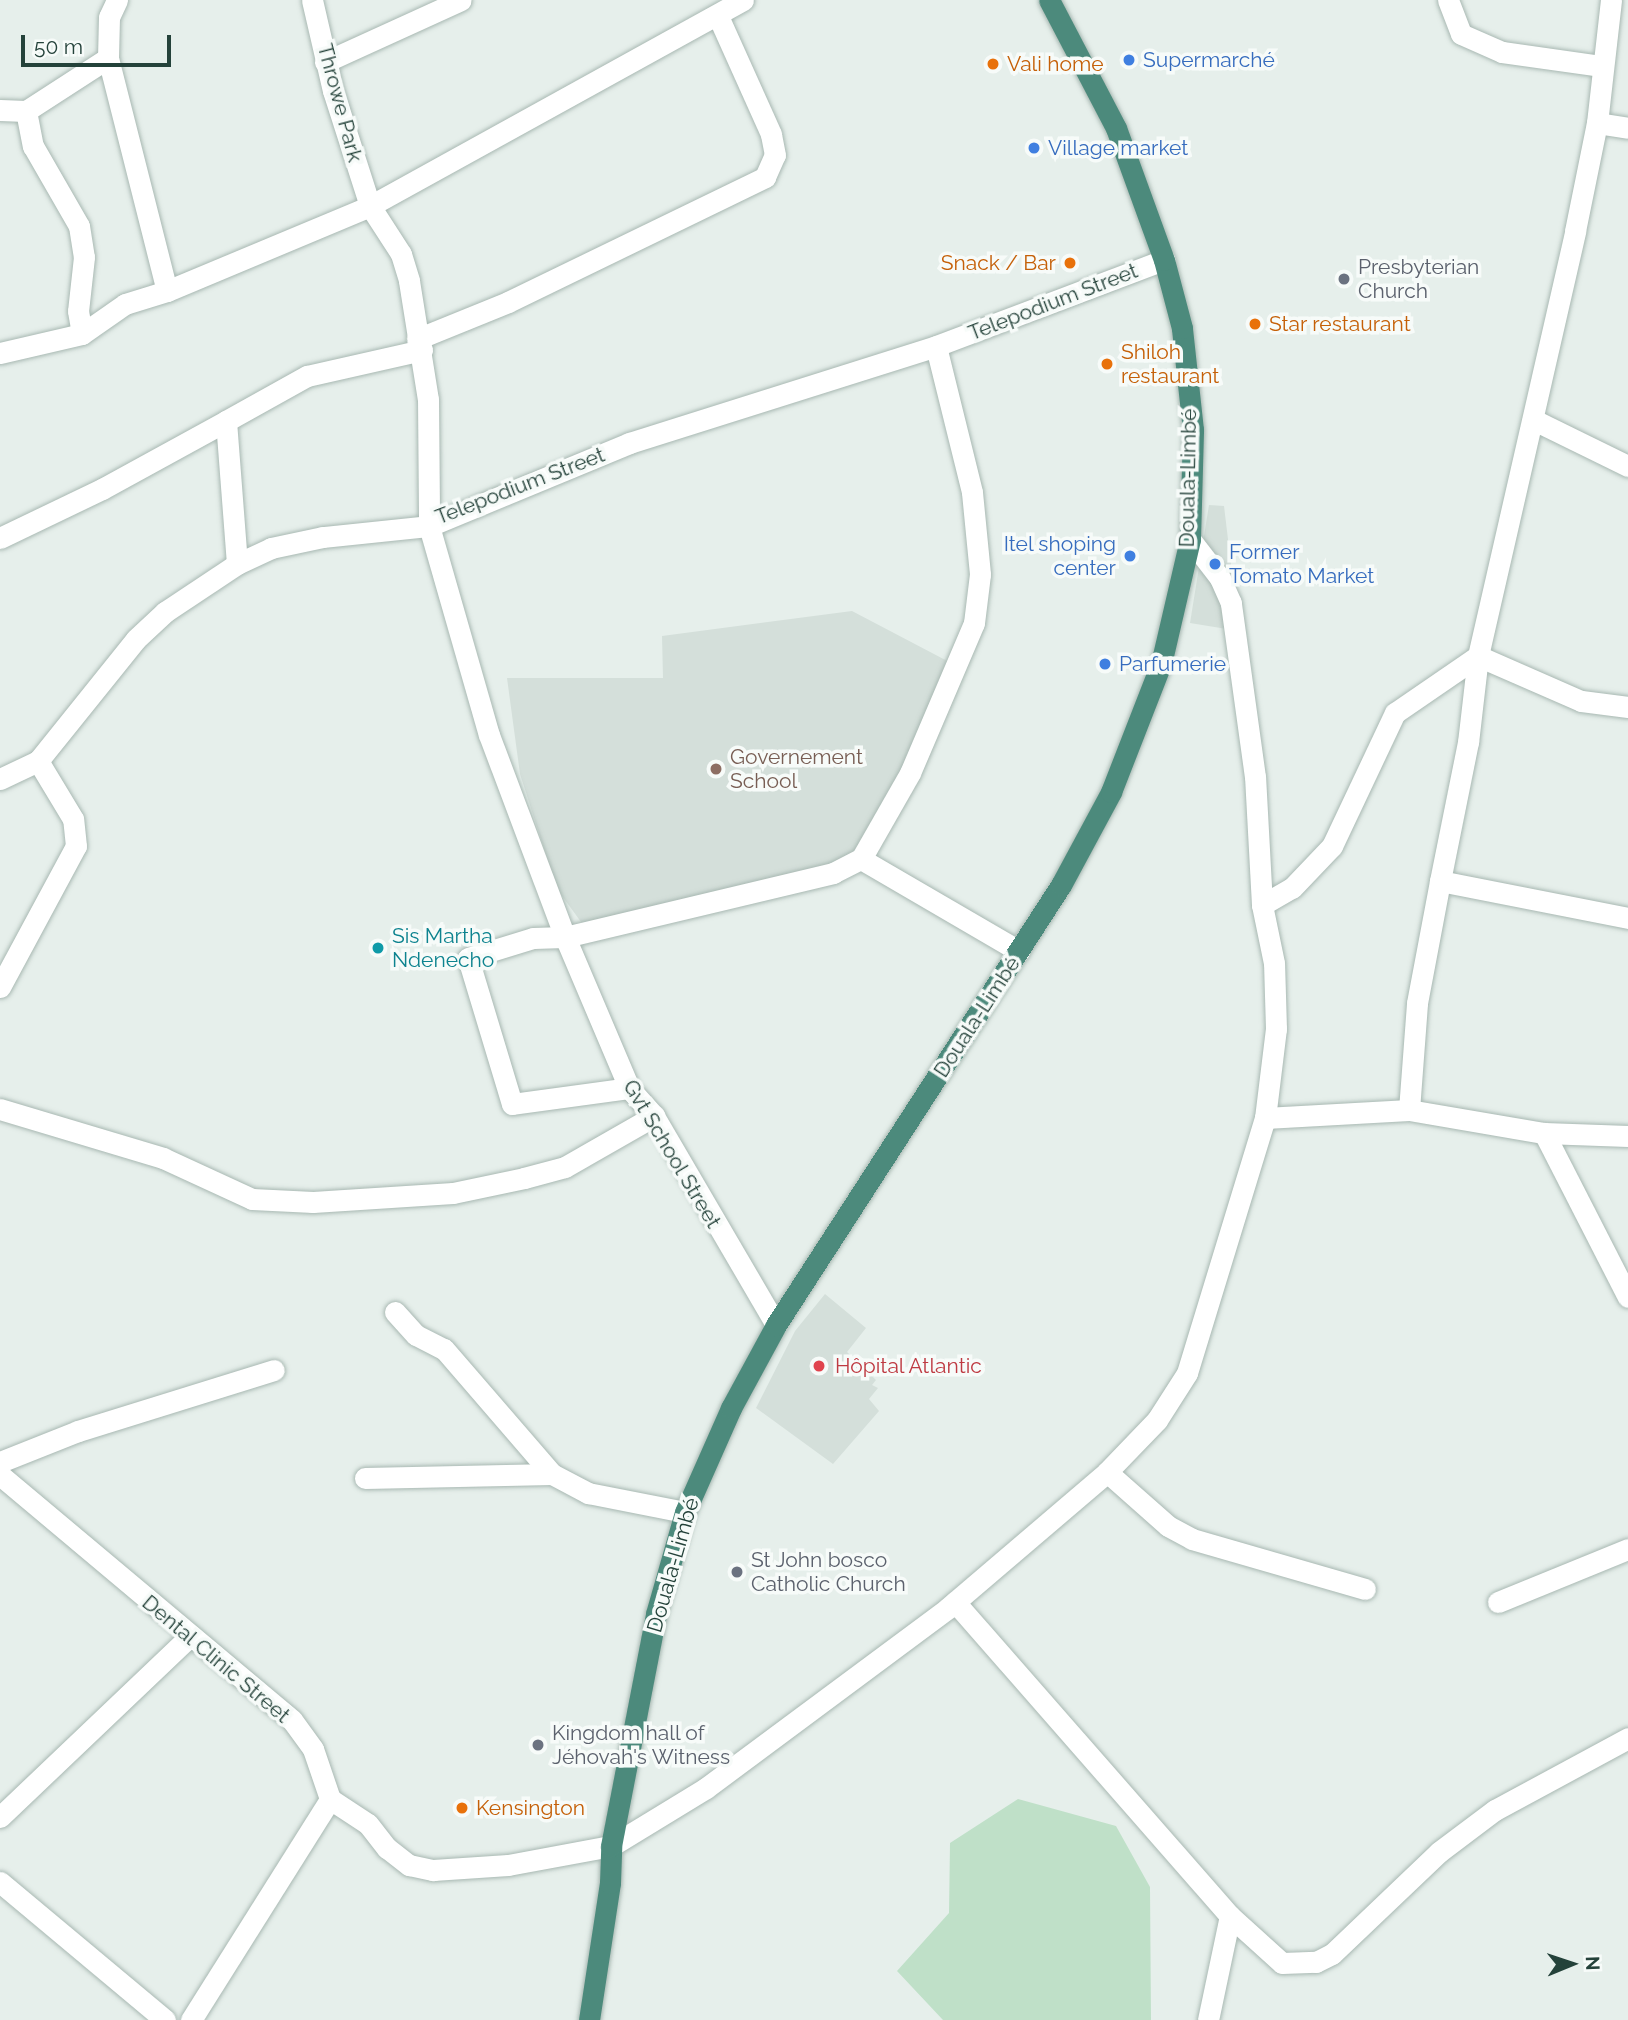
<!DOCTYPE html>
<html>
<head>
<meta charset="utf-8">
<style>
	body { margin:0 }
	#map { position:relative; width:1628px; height:2020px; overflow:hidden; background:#e6efeb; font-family:Raleway,sans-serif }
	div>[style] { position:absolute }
	.built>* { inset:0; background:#d4dfda }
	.green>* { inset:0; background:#bfe0c8 }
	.roads { filter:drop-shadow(0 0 2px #a8b8b2) drop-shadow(0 0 2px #a8b8b2) }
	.minor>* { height:21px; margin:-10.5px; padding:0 10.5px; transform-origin:10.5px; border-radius:10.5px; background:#fff }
	.trunk>* { height:21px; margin:-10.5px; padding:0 10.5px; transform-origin:10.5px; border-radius:10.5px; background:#4c8a7c }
	.dots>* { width:19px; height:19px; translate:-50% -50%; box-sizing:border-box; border:4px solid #f7fbf9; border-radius:50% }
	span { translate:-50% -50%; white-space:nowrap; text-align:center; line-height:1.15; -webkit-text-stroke:7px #f7fbf9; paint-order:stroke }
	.shop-label { font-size:21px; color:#366cbe }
	.left { translate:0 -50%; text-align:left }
	.right { translate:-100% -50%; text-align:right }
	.food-label { font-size:21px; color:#c56008 }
	.street-label { font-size:21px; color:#24423a }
	.worship-label { font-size:21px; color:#5b616d }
	.education-label { font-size:21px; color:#785e54 }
	.culture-label { font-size:21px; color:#0d838f }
	.health-label { font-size:21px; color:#be3a42 }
	.north { position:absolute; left:1537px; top:1929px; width:70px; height:70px; -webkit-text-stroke:5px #f7fbf9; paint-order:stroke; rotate:88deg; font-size:19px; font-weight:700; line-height:28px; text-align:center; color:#24423a }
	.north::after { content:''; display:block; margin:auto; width:24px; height:32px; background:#24423a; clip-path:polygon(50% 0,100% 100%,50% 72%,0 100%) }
	.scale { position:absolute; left:21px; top:35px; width:150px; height:32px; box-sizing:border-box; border:4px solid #24423a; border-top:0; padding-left:9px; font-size:21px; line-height:24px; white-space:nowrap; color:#24423a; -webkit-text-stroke:5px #f7fbf9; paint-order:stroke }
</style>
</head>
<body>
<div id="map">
	<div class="built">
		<div style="clip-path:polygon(1209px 505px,1224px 506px,1239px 631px,1190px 623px)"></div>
		<div style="clip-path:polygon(852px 611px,953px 664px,864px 857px,584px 926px,557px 889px,520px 774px,507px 678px,663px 678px,662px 636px)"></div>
		<div style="clip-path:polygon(825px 1294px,866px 1328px,847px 1352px,876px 1380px,872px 1385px,878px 1388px,869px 1399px,879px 1411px,833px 1464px,756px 1408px,795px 1331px)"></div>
	</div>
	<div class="green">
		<div style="clip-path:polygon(1018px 1799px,1116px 1826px,1150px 1887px,1151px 2020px,943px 2020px,897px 1971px,949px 1913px,950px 1843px)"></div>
	</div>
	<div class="roads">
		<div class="minor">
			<div style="left:117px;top:0;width:19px;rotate:115deg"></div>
			<div style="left:109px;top:17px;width:41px;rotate:91.4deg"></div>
			<div style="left:108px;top:58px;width:240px;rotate:75.8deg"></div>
			<div style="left:743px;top:0;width:426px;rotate:151.1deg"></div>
			<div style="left:370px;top:206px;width:57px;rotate:57.1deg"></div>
			<div style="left:401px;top:254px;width:28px;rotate:73deg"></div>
			<div style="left:409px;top:281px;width:120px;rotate:80.9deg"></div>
			<div style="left:428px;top:399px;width:127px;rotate:89.5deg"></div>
			<div style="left:429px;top:526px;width:217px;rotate:-22.5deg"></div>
			<div style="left:629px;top:443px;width:322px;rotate:-17.5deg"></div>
			<div style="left:936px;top:346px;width:244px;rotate:-20.7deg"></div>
			<div style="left:1448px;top:0;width:36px;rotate:69deg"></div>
			<div style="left:1461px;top:34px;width:45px;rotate:23.7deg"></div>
			<div style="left:1502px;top:52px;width:101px;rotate:8deg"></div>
			<div style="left:325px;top:62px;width:149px;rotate:-24.5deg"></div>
			<div style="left:0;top:110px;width:26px;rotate:2deg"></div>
			<div style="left:26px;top:111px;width:36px;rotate:79deg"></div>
			<div style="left:33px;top:146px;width:92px;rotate:60.1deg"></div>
			<div style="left:79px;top:226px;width:31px;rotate:81deg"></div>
			<div style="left:84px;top:257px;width:54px;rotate:96.3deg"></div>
			<div style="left:78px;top:311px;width:23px;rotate:80deg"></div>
			<div style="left:26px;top:111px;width:98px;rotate:-32.9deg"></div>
			<div style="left:1597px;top:123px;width:31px;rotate:9deg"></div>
			<div style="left:417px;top:339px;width:98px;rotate:-22.1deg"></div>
			<div style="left:508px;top:302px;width:286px;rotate:-25.9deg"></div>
			<div style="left:765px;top:177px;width:24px;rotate:-66deg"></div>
			<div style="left:775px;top:155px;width:21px;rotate:-101deg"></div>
			<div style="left:771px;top:134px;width:129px;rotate:-114.2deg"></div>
			<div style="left:0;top:353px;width:84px;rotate:-13deg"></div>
			<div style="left:82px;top:334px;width:52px;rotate:-34.9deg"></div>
			<div style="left:125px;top:304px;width:44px;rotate:-17.2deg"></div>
			<div style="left:167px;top:291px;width:220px;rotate:-22.7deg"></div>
			<div style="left:370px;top:206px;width:121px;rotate:-107.8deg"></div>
			<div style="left:333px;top:91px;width:93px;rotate:-103deg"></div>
			<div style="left:1534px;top:420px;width:105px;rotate:26.1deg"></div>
			<div style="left:226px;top:421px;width:93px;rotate:-29.1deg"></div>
			<div style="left:307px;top:376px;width:118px;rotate:-12.7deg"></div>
			<div style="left:0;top:538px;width:113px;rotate:-25.7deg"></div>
			<div style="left:102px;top:489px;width:141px;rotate:-28.7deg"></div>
			<div style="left:226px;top:421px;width:143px;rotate:85.6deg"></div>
			<div style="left:237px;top:564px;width:38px;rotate:-25deg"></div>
			<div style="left:271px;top:548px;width:53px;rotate:-11.9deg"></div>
			<div style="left:323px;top:537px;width:107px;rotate:-5.9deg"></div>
			<div style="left:429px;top:526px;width:217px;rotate:74deg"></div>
			<div style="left:489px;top:735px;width:216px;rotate:69.4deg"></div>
			<div style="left:565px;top:937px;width:276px;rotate:-13.4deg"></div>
			<div style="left:833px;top:873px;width:31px;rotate:-27deg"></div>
			<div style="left:861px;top:859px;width:183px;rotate:30.2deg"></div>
			<div style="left:1628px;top:707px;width:47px;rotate:-172.7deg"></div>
			<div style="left:1581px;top:701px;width:112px;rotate:-156.4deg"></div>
			<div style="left:1478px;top:656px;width:87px;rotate:96.6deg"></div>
			<div style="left:1468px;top:742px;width:142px;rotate:101.4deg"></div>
			<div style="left:1440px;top:881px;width:192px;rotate:11.1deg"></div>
			<div style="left:0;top:779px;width:42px;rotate:-25.3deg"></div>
			<div style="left:861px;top:859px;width:99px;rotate:-60.3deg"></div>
			<div style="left:910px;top:773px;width:163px;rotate:-66.9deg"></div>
			<div style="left:974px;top:623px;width:49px;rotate:-83deg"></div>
			<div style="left:980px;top:574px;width:82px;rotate:-95.6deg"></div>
			<div style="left:972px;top:492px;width:150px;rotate:-103.9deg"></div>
			<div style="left:1262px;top:905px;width:34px;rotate:-30deg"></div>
			<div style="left:1292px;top:888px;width:58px;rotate:-46.4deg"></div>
			<div style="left:1332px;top:846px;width:147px;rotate:-64.7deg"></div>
			<div style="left:1395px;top:713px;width:101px;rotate:-34.5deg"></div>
			<div style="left:1478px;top:656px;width:436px;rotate:-77.1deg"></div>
			<div style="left:1575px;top:231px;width:110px;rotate:-78.5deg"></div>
			<div style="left:1597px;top:123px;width:124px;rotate:-83.5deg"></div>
			<div style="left:0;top:987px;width:160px;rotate:-61.7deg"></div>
			<div style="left:76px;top:846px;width:27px;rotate:-96deg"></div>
			<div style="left:73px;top:819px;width:68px;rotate:-121.1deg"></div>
			<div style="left:38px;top:761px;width:156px;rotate:-51.2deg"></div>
			<div style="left:136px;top:639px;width:40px;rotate:-43deg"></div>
			<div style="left:165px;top:612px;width:87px;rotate:-33.7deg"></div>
			<div style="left:629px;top:1088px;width:118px;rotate:172.2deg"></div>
			<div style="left:512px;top:1104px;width:152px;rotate:-106.8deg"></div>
			<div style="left:468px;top:958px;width:68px;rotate:-17.1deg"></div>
			<div style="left:533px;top:938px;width:32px;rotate:-2deg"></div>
			<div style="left:565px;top:937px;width:164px;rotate:67deg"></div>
			<div style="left:629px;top:1088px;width:38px;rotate:48deg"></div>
			<div style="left:654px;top:1116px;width:242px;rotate:59.7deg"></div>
			<div style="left:0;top:1109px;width:170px;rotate:16.7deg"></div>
			<div style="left:163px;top:1158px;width:98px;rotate:24.7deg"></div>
			<div style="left:252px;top:1199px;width:61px;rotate:2.8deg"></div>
			<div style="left:313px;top:1202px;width:140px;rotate:-3.7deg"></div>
			<div style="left:453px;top:1193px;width:73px;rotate:-11.9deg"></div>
			<div style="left:524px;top:1178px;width:42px;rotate:-15deg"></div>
			<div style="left:565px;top:1167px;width:103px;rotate:-29.8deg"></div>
			<div style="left:1409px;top:1110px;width:107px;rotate:-85.7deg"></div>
			<div style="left:1417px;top:1003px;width:124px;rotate:-79.3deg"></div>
			<div style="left:1265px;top:1118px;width:144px;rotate:-3.2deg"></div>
			<div style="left:1409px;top:1110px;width:137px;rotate:9.7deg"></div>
			<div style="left:1544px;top:1133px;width:84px;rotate:2deg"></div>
			<div style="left:1544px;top:1133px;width:184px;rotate:62.9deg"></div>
			<div style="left:395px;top:1312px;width:31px;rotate:48deg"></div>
			<div style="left:416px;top:1335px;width:31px;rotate:27deg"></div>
			<div style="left:444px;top:1349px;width:165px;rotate:49.2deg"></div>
			<div style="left:0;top:1462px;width:84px;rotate:-21.7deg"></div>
			<div style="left:78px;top:1431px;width:205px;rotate:-17.3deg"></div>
			<div style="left:1107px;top:1472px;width:81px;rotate:41.5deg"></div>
			<div style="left:1168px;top:1526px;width:27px;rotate:28deg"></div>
			<div style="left:1192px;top:1539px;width:180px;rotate:16.1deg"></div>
			<div style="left:0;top:1475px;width:381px;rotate:40deg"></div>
			<div style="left:292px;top:1720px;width:36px;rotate:54deg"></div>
			<div style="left:313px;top:1749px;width:53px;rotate:71.2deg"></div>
			<div style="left:330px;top:1799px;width:45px;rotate:33.3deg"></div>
			<div style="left:368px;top:1824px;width:31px;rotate:52deg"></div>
			<div style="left:387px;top:1848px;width:28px;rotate:38deg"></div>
			<div style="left:409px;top:1865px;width:25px;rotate:12deg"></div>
			<div style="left:433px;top:1870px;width:75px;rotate:-3.8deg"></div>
			<div style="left:508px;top:1865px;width:105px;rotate:-10.5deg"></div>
			<div style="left:611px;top:1846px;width:111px;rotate:-31.4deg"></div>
			<div style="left:706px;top:1788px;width:302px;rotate:-36.6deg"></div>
			<div style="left:948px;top:1608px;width:209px;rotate:-40.5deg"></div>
			<div style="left:1107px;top:1472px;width:72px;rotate:-46.1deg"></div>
			<div style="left:1157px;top:1420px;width:56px;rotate:-57.4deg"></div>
			<div style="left:1187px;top:1373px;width:267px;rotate:-73deg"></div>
			<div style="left:1265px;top:1118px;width:90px;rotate:-83deg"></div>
			<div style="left:1276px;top:1029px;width:66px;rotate:-91.7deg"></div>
			<div style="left:1274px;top:963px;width:59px;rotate:-101.7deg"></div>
			<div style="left:1262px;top:905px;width:128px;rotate:-93.1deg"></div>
			<div style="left:1255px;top:777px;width:176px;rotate:-97.9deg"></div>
			<div style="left:1231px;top:603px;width:27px;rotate:-114deg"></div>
			<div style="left:1220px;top:578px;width:49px;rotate:-127.6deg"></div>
			<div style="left:365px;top:1478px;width:187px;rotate:-1.2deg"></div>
			<div style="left:552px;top:1474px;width:41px;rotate:27.8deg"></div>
			<div style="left:588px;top:1493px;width:99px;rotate:11.1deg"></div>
			<div style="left:955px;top:1602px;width:417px;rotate:48.8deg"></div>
			<div style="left:1230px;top:1916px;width:70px;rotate:42.1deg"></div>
			<div style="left:1282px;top:1963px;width:34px;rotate:-2deg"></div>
			<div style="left:1316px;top:1962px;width:18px;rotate:-27deg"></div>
			<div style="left:1332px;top:1954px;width:148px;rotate:-43.6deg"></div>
			<div style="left:1439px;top:1852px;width:70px;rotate:-36.9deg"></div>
			<div style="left:1495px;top:1810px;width:151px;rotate:-28.4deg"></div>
			<div style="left:1498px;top:1602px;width:140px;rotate:-22.2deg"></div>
			<div style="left:0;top:1817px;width:261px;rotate:-43.6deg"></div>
			<div style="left:0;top:1882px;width:215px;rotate:39.9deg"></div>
			<div style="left:191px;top:2020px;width:261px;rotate:-57.8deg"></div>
			<div style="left:1208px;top:2020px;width:106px;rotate:-78.1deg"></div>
		</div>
		<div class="trunk">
			<div style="left:589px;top:2020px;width:139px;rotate:-81.3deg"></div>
			<div style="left:610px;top:1883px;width:37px;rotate:-88deg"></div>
			<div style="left:611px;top:1846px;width:236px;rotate:-79deg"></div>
			<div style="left:656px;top:1614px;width:106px;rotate:-74.1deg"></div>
			<div style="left:685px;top:1512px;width:114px;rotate:-66.1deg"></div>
			<div style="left:731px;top:1408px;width:94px;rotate:-61.5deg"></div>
			<div style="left:776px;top:1325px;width:524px;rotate:-57.07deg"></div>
			<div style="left:1061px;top:885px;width:106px;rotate:-61.7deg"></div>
			<div style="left:1111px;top:792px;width:137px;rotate:-68.7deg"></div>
			<div style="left:1161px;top:664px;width:128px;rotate:-76.9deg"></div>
			<div style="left:1190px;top:539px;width:109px;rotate:-88.4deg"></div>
			<div style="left:1193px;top:430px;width:103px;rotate:-96.2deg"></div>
			<div style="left:1182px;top:328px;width:70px;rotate:-104.8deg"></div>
			<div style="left:1164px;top:260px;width:140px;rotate:-110deg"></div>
			<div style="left:1116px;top:128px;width:144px;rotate:-117.6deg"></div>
		</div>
	</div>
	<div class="dots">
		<div style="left:1129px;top:60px;background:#3f7fe0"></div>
		<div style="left:993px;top:64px;background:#e8710a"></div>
		<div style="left:1034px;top:148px;background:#3f7fe0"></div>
		<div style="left:1070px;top:263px;background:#e8710a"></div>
		<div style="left:1344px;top:279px;background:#6b7280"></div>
		<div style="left:1255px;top:324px;background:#e8710a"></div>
		<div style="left:1107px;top:364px;background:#e8710a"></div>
		<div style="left:1130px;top:556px;background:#3f7fe0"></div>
		<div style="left:1215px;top:564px;background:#3f7fe0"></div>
		<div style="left:1105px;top:664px;background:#3f7fe0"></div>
		<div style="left:716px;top:769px;background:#8d6e63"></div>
		<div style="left:378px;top:948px;background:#0f9aa8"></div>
		<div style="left:819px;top:1366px;background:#e0444e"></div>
		<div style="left:737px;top:1572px;background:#6b7280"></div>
		<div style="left:538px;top:1745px;background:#6b7280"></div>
		<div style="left:462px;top:1808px;background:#e8710a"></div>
	</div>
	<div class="shop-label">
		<span class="left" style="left:1143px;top:60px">Supermarché</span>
		<span class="left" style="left:1048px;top:148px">Village market</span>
		<span class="right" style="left:1116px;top:556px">Itel shoping<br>center</span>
		<span class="left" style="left:1229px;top:564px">Former<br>Tomato Market</span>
		<span class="left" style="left:1119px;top:664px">Parfumerie</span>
	</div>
	<div class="food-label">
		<span class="left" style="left:1007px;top:64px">Vali home</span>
		<span class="right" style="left:1056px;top:263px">Snack / Bar</span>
		<span class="left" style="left:1269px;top:324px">Star restaurant</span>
		<span class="left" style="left:1121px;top:364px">Shiloh<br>restaurant</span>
		<span class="left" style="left:476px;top:1808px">Kensington</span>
	</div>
	<div class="street-label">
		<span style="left:340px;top:103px;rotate:75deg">Throwe Park</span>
		<span style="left:1053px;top:302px;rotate:-21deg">Telepodium Street</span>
		<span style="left:1188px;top:478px;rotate:-89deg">Douala-Limbé</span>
		<span style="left:520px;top:486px;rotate:-21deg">Telepodium Street</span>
		<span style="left:977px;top:1017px;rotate:-57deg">Douala-Limbé</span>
		<span style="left:672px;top:1154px;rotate:59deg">Gvt School Street</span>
		<span style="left:673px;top:1565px;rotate:-74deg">Douala-Limbé</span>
		<span style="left:216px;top:1659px;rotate:40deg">Dental Clinic Street</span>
	</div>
	<div class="worship-label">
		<span class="left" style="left:1358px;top:279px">Presbyterian<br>Church</span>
		<span class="left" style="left:751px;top:1572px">St John bosco<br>Catholic Church</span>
		<span class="left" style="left:552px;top:1745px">Kingdom hall of<br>Jéhovah's Witness</span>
	</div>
	<div class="education-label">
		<span class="left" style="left:730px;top:769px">Governement<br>School</span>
	</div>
	<div class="culture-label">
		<span class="left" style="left:392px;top:948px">Sis Martha<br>Ndenecho</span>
	</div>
	<div class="health-label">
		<span class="left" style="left:835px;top:1366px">Hôpital Atlantic</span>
	</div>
	<div class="north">N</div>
	<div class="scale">50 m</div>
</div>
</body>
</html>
